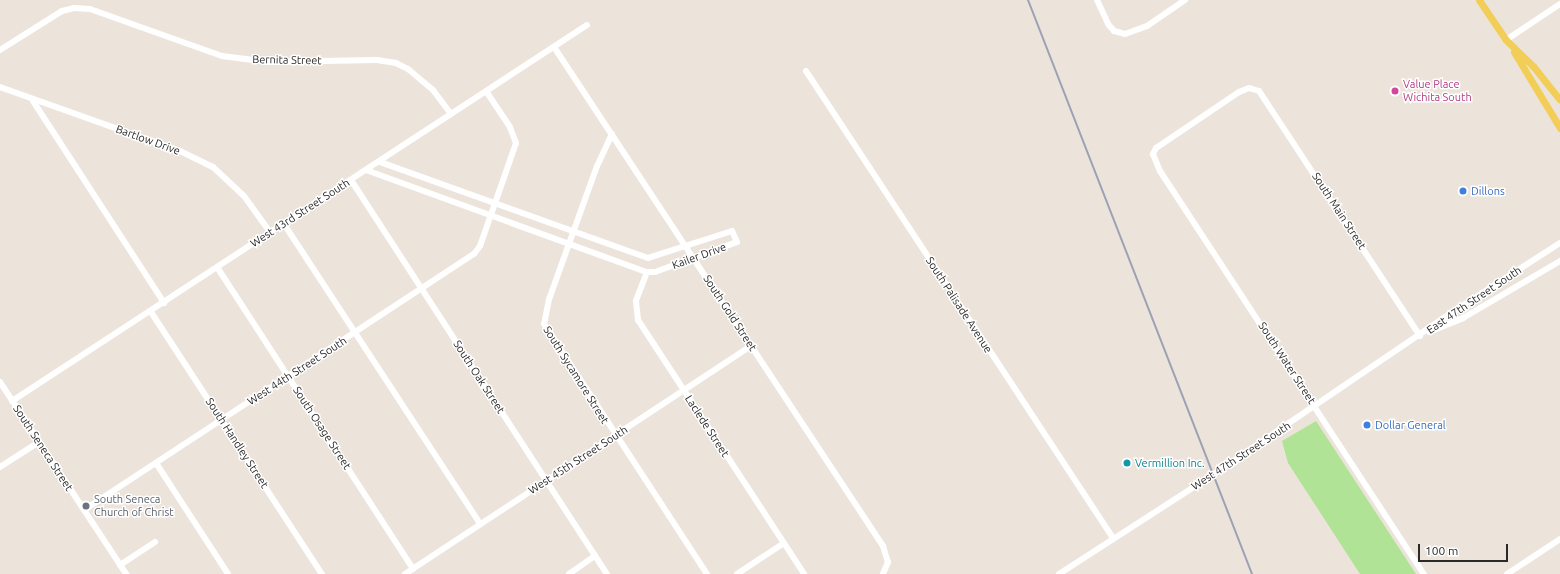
<!DOCTYPE html>
<html>
<head>
<meta charset="utf-8">
<style>
	body { margin:0 }
	#map { position:relative; width:1560px; height:574px; overflow:hidden; background:#ece4db; font-family:Ubuntu,sans-serif }
	div>[style] { position:absolute }
	.green>* { inset:0; background:#b1e396 }
	.minor>* { height:6px; margin:-3px; padding:0 3px; transform-origin:3px; border-radius:3px; background:#fff }
	.major>* { height:7px; margin:-3.5px; padding:0 3.5px; transform-origin:3.5px; border-radius:3.5px; background:#f2ce59 }
	.rail>* { height:2px; margin:-1px; padding:0 1px; transform-origin:1px; border-radius:1px; background:#9da1b4 }
	.dots>* { width:11px; height:11px; translate:-50% -50%; box-sizing:border-box; border:2px solid #fff; border-radius:50% }
	span { translate:-50% -50%; white-space:nowrap; text-align:center; line-height:1.15; -webkit-text-stroke:3px #fff; paint-order:stroke }
	.street-label { font-size:11px; color:#292929 }
	.hotel-label { font-size:11px; color:#b23c85 }
	.left { translate:0 -50%; text-align:left }
	.shop-label { font-size:11px; color:#366cbe }
	.culture-label { font-size:11px; color:#0d838f }
	.worship-label { font-size:11px; color:#5b616d }
	.scale { position:absolute; left:1418px; top:544px; width:90px; height:18px; box-sizing:border-box; border:2px solid #292929; border-top:0; padding-left:5px; font-size:12px; line-height:14px; white-space:nowrap; color:#292929; -webkit-text-stroke:3px #fff; paint-order:stroke }
</style>
</head>
<body>
<div id="map">
	<div class="green">
		<div style="clip-path:polygon(1316px 421px,1416px 574px,1360px 574px,1288px 463px,1282px 441px)"></div>
	</div>
	<div class="minor">
		<div style="left:1097px;top:0;width:26px;rotate:65deg"></div>
		<div style="left:1108px;top:24px;width:9px;rotate:49deg"></div>
		<div style="left:1114px;top:31px;width:11px;rotate:15deg"></div>
		<div style="left:1125px;top:34px;width:23px;rotate:-20deg"></div>
		<div style="left:1147px;top:26px;width:46px;rotate:-34.4deg"></div>
		<div style="left:1506px;top:40px;width:65px;rotate:-33.7deg"></div>
		<div style="left:554px;top:47px;width:598px;rotate:56.6deg"></div>
		<div style="left:883px;top:546px;width:17px;rotate:73deg"></div>
		<div style="left:888px;top:562px;width:13px;rotate:113deg"></div>
		<div style="left:0;top:50px;width:73px;rotate:-32.2deg"></div>
		<div style="left:62px;top:11px;width:12px;rotate:-14deg"></div>
		<div style="left:74px;top:8px;width:16px;rotate:4deg"></div>
		<div style="left:90px;top:9px;width:140px;rotate:19.6deg"></div>
		<div style="left:222px;top:56px;width:47px;rotate:7.3deg"></div>
		<div style="left:269px;top:62px;width:108px;rotate:-1.1deg"></div>
		<div style="left:377px;top:60px;width:19px;rotate:9deg"></div>
		<div style="left:396px;top:63px;width:13px;rotate:27deg"></div>
		<div style="left:408px;top:69px;width:33px;rotate:40deg"></div>
		<div style="left:433px;top:90px;width:30px;rotate:53deg"></div>
		<div style="left:806px;top:71px;width:559px;rotate:56.68deg"></div>
		<div style="left:0;top:87px;width:191px;rotate:19.6deg"></div>
		<div style="left:180px;top:151px;width:37px;rotate:26deg"></div>
		<div style="left:213px;top:167px;width:42px;rotate:43.1deg"></div>
		<div style="left:244px;top:196px;width:44px;rotate:54.2deg"></div>
		<div style="left:33px;top:101px;width:241px;rotate:57deg"></div>
		<div style="left:612px;top:134px;width:35px;rotate:115deg"></div>
		<div style="left:597px;top:166px;width:141px;rotate:109.8deg"></div>
		<div style="left:549px;top:299px;width:25px;rotate:101deg"></div>
		<div style="left:544px;top:324px;width:298px;rotate:56.9deg"></div>
		<div style="left:366px;top:170px;width:299px;rotate:20deg"></div>
		<div style="left:647px;top:272px;width:8px"></div>
		<div style="left:655px;top:272px;width:87px;rotate:-20.1deg"></div>
		<div style="left:737px;top:242px;width:12px;rotate:-114deg"></div>
		<div style="left:732px;top:231px;width:88px;rotate:162.2deg"></div>
		<div style="left:648px;top:258px;width:285px;rotate:-160.3deg"></div>
		<div style="left:351px;top:180px;width:470px;rotate:57deg"></div>
		<div style="left:284px;top:224px;width:358px;rotate:56.8deg"></div>
		<div style="left:217px;top:267px;width:360px;rotate:57deg"></div>
		<div style="left:647px;top:272px;width:31px;rotate:111deg"></div>
		<div style="left:636px;top:301px;width:19px;rotate:84deg"></div>
		<div style="left:638px;top:320px;width:303px;rotate:56.8deg"></div>
		<div style="left:151px;top:312px;width:313px;rotate:56.9deg"></div>
		<div style="left:1429px;top:332px;width:37px;rotate:-22deg"></div>
		<div style="left:1463px;top:318px;width:113px;rotate:-30.4deg"></div>
		<div style="left:1420px;top:336px;width:293px;rotate:-123.3deg"></div>
		<div style="left:1259px;top:91px;width:10px;rotate:-163deg"></div>
		<div style="left:1249px;top:88px;width:11px;rotate:158deg"></div>
		<div style="left:1239px;top:92px;width:100px;rotate:146deg"></div>
		<div style="left:1156px;top:148px;width:7px;rotate:117deg"></div>
		<div style="left:1153px;top:154px;width:18px;rotate:68deg"></div>
		<div style="left:1160px;top:171px;width:482px;rotate:56.8deg"></div>
		<div style="left:0;top:382px;width:230px;rotate:56.7deg"></div>
		<div style="left:12px;top:401px;width:687px;rotate:-33.18deg"></div>
		<div style="left:156px;top:463px;width:132px;rotate:57deg"></div>
		<div style="left:0;top:467px;width:46px;rotate:-32.7deg"></div>
		<div style="left:84px;top:510px;width:467px;rotate:-33.3deg"></div>
		<div style="left:474px;top:254px;width:10px;rotate:-53deg"></div>
		<div style="left:480px;top:246px;width:109px;rotate:-70.7deg"></div>
		<div style="left:516px;top:143px;width:17px;rotate:-111deg"></div>
		<div style="left:510px;top:127px;width:43px;rotate:-123.7deg"></div>
		<div style="left:120px;top:565px;width:42px;rotate:-33.3deg"></div>
		<div style="left:405px;top:574px;width:416px;rotate:-33.4deg"></div>
		<div style="left:569px;top:574px;width:32px;rotate:-35deg"></div>
		<div style="left:737px;top:574px;width:56px;rotate:-33.4deg"></div>
		<div style="left:1059px;top:574px;width:184px;rotate:-32.8deg"></div>
		<div style="left:1214px;top:474px;width:287px;rotate:-34.2deg"></div>
		<div style="left:1451px;top:313px;width:130px;rotate:-32.7deg"></div>
		<div style="left:1507px;top:574px;width:64px;rotate:-33.4deg"></div>
	</div>
	<div class="major">
		<div style="left:1479px;top:0;width:48px;rotate:56deg"></div>
		<div style="left:1506px;top:40px;width:37px;rotate:44deg"></div>
		<div style="left:1533px;top:66px;width:43px;rotate:51.5deg"></div>
		<div style="left:1514px;top:52px;width:89px;rotate:58.8deg"></div>
	</div>
	<div class="rail">
		<div style="left:1028px;top:0;width:616px;rotate:68.68deg"></div>
	</div>
	<div class="dots">
		<div style="left:1395px;top:91px;background:#d1479c"></div>
		<div style="left:1463px;top:191px;background:#3f7fe0"></div>
		<div style="left:1367px;top:425px;background:#3f7fe0"></div>
		<div style="left:1127px;top:463px;background:#0f9aa8"></div>
		<div style="left:86px;top:506px;background:#6b7280"></div>
	</div>
	<div class="street-label">
		<span style="left:287px;top:60px;rotate:1deg">Bernita Street</span>
		<span style="left:148px;top:140px;rotate:20deg">Bartlow Drive</span>
		<span style="left:1339px;top:211px;rotate:57deg">South Main Street</span>
		<span style="left:300px;top:213px;rotate:-33deg">West 43rd Street South</span>
		<span style="left:699px;top:256px;rotate:-20deg">Kailer Drive</span>
		<span style="left:1474px;top:300px;rotate:-34deg">East 47th Street South</span>
		<span style="left:959px;top:305px;rotate:57deg">South Palisade Avenue</span>
		<span style="left:730px;top:313px;rotate:57deg">South Gold Street</span>
		<span style="left:1287px;top:363px;rotate:57deg">South Water Street</span>
		<span style="left:297px;top:371px;rotate:-33deg">West 44th Street South</span>
		<span style="left:576px;top:375px;rotate:58deg">South Sycamore Street</span>
		<span style="left:479px;top:377px;rotate:57deg">South Oak Street</span>
		<span style="left:707px;top:426px;rotate:57deg">Laclede Street</span>
		<span style="left:322px;top:428px;rotate:57deg">South Osage Street</span>
		<span style="left:237px;top:443px;rotate:57deg">South Handley Street</span>
		<span style="left:43px;top:448px;rotate:57deg">South Seneca Street</span>
		<span style="left:1241px;top:456px;rotate:-33deg">West 47th Street South</span>
		<span style="left:578px;top:460px;rotate:-33deg">West 45th Street South</span>
	</div>
	<div class="hotel-label">
		<span class="left" style="left:1403px;top:91px">Value Place<br>Wichita South</span>
	</div>
	<div class="shop-label">
		<span class="left" style="left:1471px;top:191px">Dillons</span>
		<span class="left" style="left:1375px;top:425px">Dollar General</span>
	</div>
	<div class="culture-label">
		<span class="left" style="left:1135px;top:463px">Vermillion Inc.</span>
	</div>
	<div class="worship-label">
		<span class="left" style="left:94px;top:506px">South Seneca<br>Church of Christ</span>
	</div>
	<div class="scale">100 m</div>
</div>
</body>
</html>
